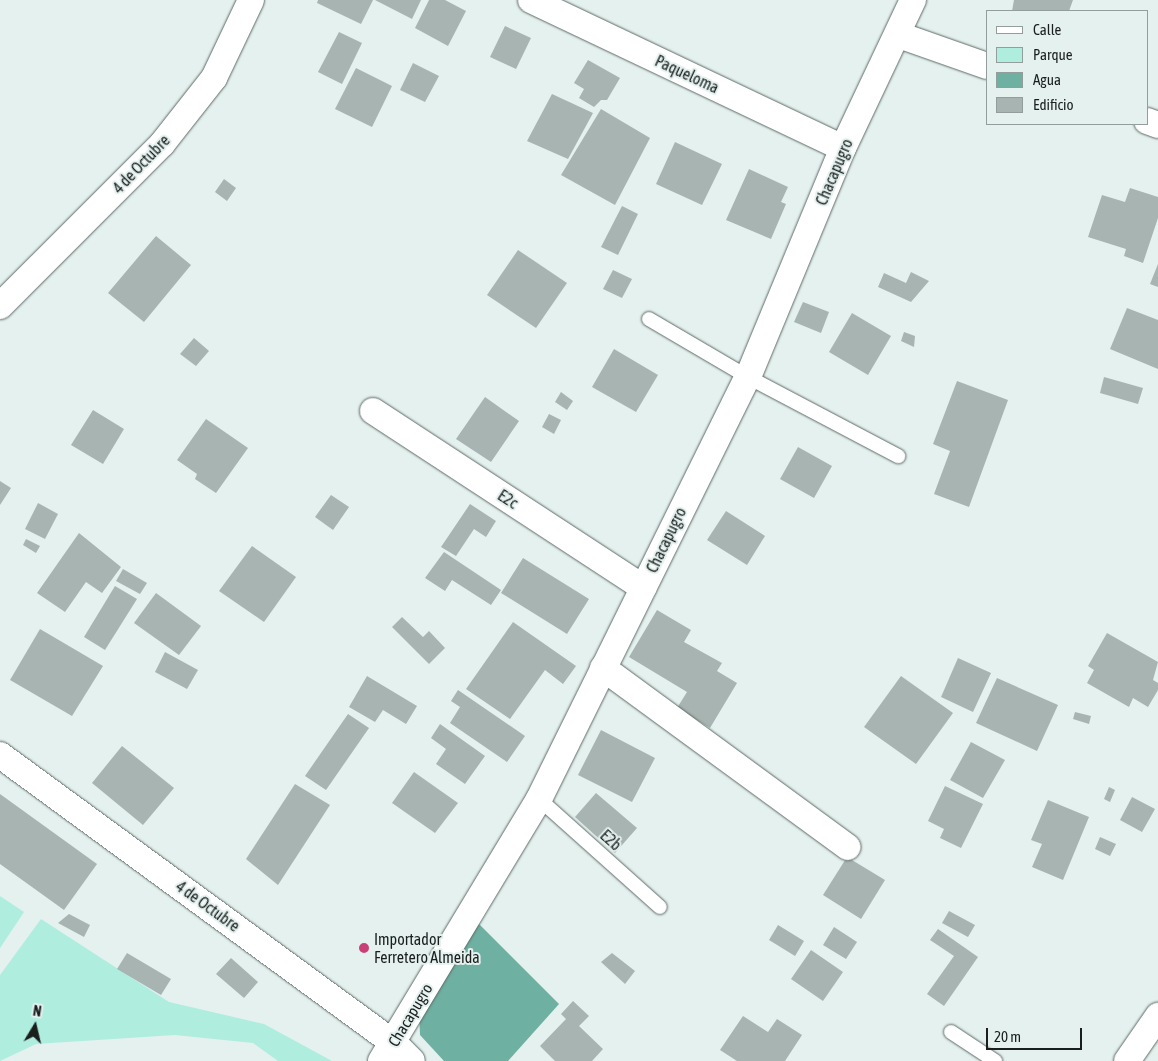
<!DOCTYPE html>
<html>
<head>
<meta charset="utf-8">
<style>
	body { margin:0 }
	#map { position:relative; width:1158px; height:1061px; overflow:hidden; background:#e4f1ee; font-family:"Asap Condensed",sans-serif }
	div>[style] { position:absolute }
	.green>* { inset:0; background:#afeddf }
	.water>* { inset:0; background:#6eb0a2 }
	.building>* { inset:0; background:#a8b4b1 }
	.roads { filter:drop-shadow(0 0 1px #5d6966) drop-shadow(0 0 1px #5d6966) }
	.lane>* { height:14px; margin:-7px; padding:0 7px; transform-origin:7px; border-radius:7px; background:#fff }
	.street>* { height:26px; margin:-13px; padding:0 13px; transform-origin:13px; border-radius:13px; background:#fff }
	.dots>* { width:14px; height:14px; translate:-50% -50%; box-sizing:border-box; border:2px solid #e4f1ee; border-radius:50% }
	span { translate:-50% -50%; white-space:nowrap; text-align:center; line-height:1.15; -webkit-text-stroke:4px #e4f1ee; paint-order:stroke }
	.street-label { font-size:16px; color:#1a1f1e }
	.poi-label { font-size:16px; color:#1a1f1e }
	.left { translate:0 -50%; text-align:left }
	.legend { position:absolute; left:986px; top:10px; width:162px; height:115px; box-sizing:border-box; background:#e4f1ee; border:1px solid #939d9b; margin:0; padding:6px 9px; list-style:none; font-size:15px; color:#1a1f1e }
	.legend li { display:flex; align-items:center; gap:10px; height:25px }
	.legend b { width:25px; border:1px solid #939d9b }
	.north { position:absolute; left:10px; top:1001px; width:50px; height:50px; -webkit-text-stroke:4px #e4f1ee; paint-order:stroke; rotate:9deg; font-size:14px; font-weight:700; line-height:20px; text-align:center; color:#1a1f1e }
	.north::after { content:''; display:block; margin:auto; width:18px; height:22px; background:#1a1f1e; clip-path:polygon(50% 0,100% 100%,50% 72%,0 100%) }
	.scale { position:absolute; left:986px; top:1028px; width:96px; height:22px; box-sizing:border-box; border:2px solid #1a1f1e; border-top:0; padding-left:6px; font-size:15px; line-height:18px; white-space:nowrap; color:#1a1f1e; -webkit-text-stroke:4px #e4f1ee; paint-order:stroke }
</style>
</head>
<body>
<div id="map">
	<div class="green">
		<div style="clip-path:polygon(0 896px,24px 912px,0 948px)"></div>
		<div style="clip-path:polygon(41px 919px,169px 1002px,264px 1024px,332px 1061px,278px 1061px,253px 1043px,175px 1035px,36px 1044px,0 1061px,0 975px)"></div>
	</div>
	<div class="water">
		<div style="clip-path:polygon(475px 920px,559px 1004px,508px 1061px,444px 1061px,420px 1035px,419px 1012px)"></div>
	</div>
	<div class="building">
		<div style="clip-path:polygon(318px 0,373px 0,361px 24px,317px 3px)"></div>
		<div style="clip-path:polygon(375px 0,421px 0,412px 19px)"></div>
		<div style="clip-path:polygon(429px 0,445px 0,466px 11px,448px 46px,415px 28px)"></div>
		<div style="clip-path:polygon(1014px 0,1073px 0,1069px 11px,1012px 11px)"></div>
		<div style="clip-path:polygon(505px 26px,531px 38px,516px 69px,490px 57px)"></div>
		<div style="clip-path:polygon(339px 32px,362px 43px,342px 84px,318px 72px)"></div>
		<div style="clip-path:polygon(588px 60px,620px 78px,607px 100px,601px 100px,594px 107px,579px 98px,584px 89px,574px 83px)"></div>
		<div style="clip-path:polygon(413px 63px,439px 76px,425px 102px,400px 90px)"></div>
		<div style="clip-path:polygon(356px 68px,392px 86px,372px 127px,335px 109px)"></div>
		<div style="clip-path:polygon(552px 94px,593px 113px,568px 159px,527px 141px)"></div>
		<div style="clip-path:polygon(601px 109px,650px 138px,615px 205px,561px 175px)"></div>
		<div style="clip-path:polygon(675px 142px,722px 164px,702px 205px,656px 184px)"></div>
		<div style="clip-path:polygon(749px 169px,788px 187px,781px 202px,786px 204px,771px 239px,726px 220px)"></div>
		<div style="clip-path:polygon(224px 179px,236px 188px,227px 201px,215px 192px)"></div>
		<div style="clip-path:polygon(1130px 188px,1158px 197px,1158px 218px,1143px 263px,1124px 256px,1126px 249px,1088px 237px,1102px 195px,1125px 202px)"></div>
		<div style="clip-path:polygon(622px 206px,638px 214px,618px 255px,601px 247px)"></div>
		<div style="clip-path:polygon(156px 236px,191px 265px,144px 322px,108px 293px)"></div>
		<div style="clip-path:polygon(518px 250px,567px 283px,536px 328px,487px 295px)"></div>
		<div style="clip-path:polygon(1158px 264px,1158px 287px,1150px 284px)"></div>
		<div style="clip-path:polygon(613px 270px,632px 279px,622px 298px,603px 289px)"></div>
		<div style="clip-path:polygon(911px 272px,929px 281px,911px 302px,878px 287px,884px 273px,906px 283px)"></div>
		<div style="clip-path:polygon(803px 302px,829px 312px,821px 333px,794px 322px)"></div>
		<div style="clip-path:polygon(1127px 308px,1158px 320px,1158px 369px,1110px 349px)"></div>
		<div style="clip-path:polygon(852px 313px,891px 336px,868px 375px,829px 352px)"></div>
		<div style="clip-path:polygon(904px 332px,915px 336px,914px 347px,901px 341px)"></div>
		<div style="clip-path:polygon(194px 338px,209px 351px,196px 366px,180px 354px)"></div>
		<div style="clip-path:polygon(614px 349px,658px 375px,636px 412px,592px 387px)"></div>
		<div style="clip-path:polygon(1104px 377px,1143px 388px,1138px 404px,1100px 393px)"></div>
		<div style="clip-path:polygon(957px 381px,1008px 400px,969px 507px,934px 494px,950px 451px,933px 444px)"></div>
		<div style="clip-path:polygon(561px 392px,573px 401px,567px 410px,555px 402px)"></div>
		<div style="clip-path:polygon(485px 397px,519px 421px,491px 462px,456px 439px)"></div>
		<div style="clip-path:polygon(93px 410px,124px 429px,103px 464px,71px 445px)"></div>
		<div style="clip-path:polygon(549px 414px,561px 420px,554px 434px,542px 427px)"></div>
		<div style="clip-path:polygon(206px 419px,248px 448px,216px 493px,195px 479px,197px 474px,177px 460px)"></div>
		<div style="clip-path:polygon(798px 447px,832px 466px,814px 498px,780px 479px)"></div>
		<div style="clip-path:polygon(0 481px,11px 488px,0 505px)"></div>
		<div style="clip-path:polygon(331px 495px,349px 507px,333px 530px,315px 517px)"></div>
		<div style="clip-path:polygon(38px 503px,58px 514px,45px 539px,25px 529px)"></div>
		<div style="clip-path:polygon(470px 504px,496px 521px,486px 537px,474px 529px,456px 556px,441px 547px)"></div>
		<div style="clip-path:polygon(726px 511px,765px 536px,747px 565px,707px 540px)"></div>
		<div style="clip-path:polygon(79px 533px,121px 567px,102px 593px,86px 582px,65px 612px,37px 593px)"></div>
		<div style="clip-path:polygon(26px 539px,40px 546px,36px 553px,23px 545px)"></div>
		<div style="clip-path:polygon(252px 546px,296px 577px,264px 622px,219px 591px)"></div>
		<div style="clip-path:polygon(444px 552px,501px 590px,491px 605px,452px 580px,445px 591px,425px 578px)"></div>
		<div style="clip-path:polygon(523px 558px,589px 599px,567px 634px,501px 593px)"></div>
		<div style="clip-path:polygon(123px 569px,147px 583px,140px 594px,116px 581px)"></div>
		<div style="clip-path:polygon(115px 586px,137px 599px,105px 650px,84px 637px)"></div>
		<div style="clip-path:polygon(156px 593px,201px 626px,179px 655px,134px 623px)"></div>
		<div style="clip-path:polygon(657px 610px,691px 630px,684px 642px,722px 663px,717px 671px,737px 683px,710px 728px,677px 708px,687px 692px,629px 657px)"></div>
		<div style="clip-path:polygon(402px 617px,423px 637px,429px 631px,445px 648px,429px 664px,392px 627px)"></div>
		<div style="clip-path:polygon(513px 622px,576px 666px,563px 684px,545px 670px,510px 719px,466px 689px)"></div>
		<div style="clip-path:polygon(40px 629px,103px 666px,72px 716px,10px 680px)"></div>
		<div style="clip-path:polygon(1107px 633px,1158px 662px,1153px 680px,1158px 683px,1158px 690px,1148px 707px,1133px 698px,1129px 707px,1087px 683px,1094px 670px,1088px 666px)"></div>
		<div style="clip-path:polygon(165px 652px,198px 670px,187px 689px,155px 672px)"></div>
		<div style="clip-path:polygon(958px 658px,991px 673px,973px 712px,941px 697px)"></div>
		<div style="clip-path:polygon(367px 676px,417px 706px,406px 724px,383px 710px,375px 722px,349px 707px)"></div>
		<div style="clip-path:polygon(901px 676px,953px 713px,916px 764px,864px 727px)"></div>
		<div style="clip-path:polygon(997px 678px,1058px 705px,1037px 751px,976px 723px)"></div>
		<div style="clip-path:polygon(458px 690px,525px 736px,507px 762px,450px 723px,460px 707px,451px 701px)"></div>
		<div style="clip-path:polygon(1075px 712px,1091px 716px,1089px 724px,1073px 719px)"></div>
		<div style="clip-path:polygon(348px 714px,369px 728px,326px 790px,305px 776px)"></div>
		<div style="clip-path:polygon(440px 724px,485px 756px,465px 784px,436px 764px,446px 749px,431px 738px)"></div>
		<div style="clip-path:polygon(601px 730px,655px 758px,632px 802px,578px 775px)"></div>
		<div style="clip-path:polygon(971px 742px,1005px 760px,983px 798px,950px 780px)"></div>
		<div style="clip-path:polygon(122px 746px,174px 788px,143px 825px,92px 783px)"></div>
		<div style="clip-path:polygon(414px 772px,458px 803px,435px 833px,392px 803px)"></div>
		<div style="clip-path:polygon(295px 784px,330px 805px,278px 885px,246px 859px)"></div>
		<div style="clip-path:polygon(945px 786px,983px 804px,961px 848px,940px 838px,944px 829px,928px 821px)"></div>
		<div style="clip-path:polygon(1109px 787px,1115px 790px,1110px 802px,1104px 799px)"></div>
		<div style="clip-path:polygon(596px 793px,637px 828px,615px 853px,575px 817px)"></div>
		<div style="clip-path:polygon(0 794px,97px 864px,64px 910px,0 864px)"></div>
		<div style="clip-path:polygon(1132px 797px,1155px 809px,1142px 832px,1120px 820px)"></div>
		<div style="clip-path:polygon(1048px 800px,1089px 817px,1063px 880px,1032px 867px,1042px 844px,1031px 840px)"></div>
		<div style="clip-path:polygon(1100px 837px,1116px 844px,1110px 856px,1095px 849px)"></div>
		<div style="clip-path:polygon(847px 857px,885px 880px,861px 919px,823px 895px)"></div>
		<div style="clip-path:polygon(949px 911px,975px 925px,968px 937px,942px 923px)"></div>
		<div style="clip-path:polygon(69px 914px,90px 925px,84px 937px,58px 923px)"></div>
		<div style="clip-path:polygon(778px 925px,804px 941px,795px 956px,769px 940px)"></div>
		<div style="clip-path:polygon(834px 927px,857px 942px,846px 959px,823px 945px)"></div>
		<div style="clip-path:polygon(938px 929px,978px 957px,944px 1006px,927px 994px,954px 956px,930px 940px)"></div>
		<div style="clip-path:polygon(811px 950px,843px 972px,823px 1001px,791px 979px)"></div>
		<div style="clip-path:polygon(127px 953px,171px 979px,161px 995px,117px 969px)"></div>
		<div style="clip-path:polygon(612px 953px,635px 971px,625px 984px,601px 962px)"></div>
		<div style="clip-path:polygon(231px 958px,258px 982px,244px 998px,216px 974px)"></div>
		<div style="clip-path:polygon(573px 1001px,589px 1016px,579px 1026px,603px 1049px,592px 1061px,555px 1061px,540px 1046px,566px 1019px,561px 1014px)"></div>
		<div style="clip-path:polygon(743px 1016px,768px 1032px,777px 1019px,802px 1035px,785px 1061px,737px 1061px,720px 1050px)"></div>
	</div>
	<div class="roads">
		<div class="lane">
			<div style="left:649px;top:319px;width:115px;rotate:30.4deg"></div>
			<div style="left:748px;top:377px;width:170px;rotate:27.8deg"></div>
			<div style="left:539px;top:799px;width:162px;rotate:41.8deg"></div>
			<div style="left:951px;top:1032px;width:53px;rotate:33.4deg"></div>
		</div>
		<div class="street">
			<div style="left:531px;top:0;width:345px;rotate:25.4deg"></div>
			<div style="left:899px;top:35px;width:93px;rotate:19.4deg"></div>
			<div style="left:1147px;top:121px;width:12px;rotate:20deg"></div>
			<div style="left:0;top:306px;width:229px;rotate:-45deg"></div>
			<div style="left:162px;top:144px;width:84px;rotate:-51.8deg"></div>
			<div style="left:214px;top:78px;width:86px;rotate:-64.6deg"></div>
			<div style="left:373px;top:411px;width:323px;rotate:33.2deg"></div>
			<div style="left:603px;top:668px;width:303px;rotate:36.2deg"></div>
			<div style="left:0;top:755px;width:488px;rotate:36.2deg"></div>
			<div style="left:394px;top:1043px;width:25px;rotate:45deg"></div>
			<div style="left:381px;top:1061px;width:306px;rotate:-58.9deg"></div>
			<div style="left:539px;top:799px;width:471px;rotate:-63.7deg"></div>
			<div style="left:748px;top:377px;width:248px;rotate:-67.5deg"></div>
			<div style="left:843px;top:148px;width:164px;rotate:-64.7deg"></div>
			<div style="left:1127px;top:1061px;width:55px;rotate:-55.4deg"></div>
		</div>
	</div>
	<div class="dots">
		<div style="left:364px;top:948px;background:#c94079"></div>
	</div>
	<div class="street-label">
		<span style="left:687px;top:74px;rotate:25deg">Paqueloma</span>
		<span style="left:141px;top:164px;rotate:-46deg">4 de Octubre</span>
		<span style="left:834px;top:172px;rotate:-67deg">Chacapugro</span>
		<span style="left:508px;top:499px;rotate:33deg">E2c</span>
		<span style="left:666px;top:540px;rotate:-64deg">Chacapugro</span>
		<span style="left:611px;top:840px;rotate:42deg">E2b</span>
		<span style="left:208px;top:906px;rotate:36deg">4 de Octubre</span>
		<span style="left:410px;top:1015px;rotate:-59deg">Chacapugro</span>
	</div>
	<div class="poi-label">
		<span class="left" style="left:374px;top:948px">Importador<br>Ferretero Almeida</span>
	</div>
	<ul class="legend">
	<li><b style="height:6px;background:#fff"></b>Calle</li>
	<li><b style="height:14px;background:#afeddf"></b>Parque</li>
	<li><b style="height:14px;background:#6eb0a2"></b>Agua</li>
	<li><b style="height:14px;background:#a8b4b1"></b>Edificio</li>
	</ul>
	<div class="north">N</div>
	<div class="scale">20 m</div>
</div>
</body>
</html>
